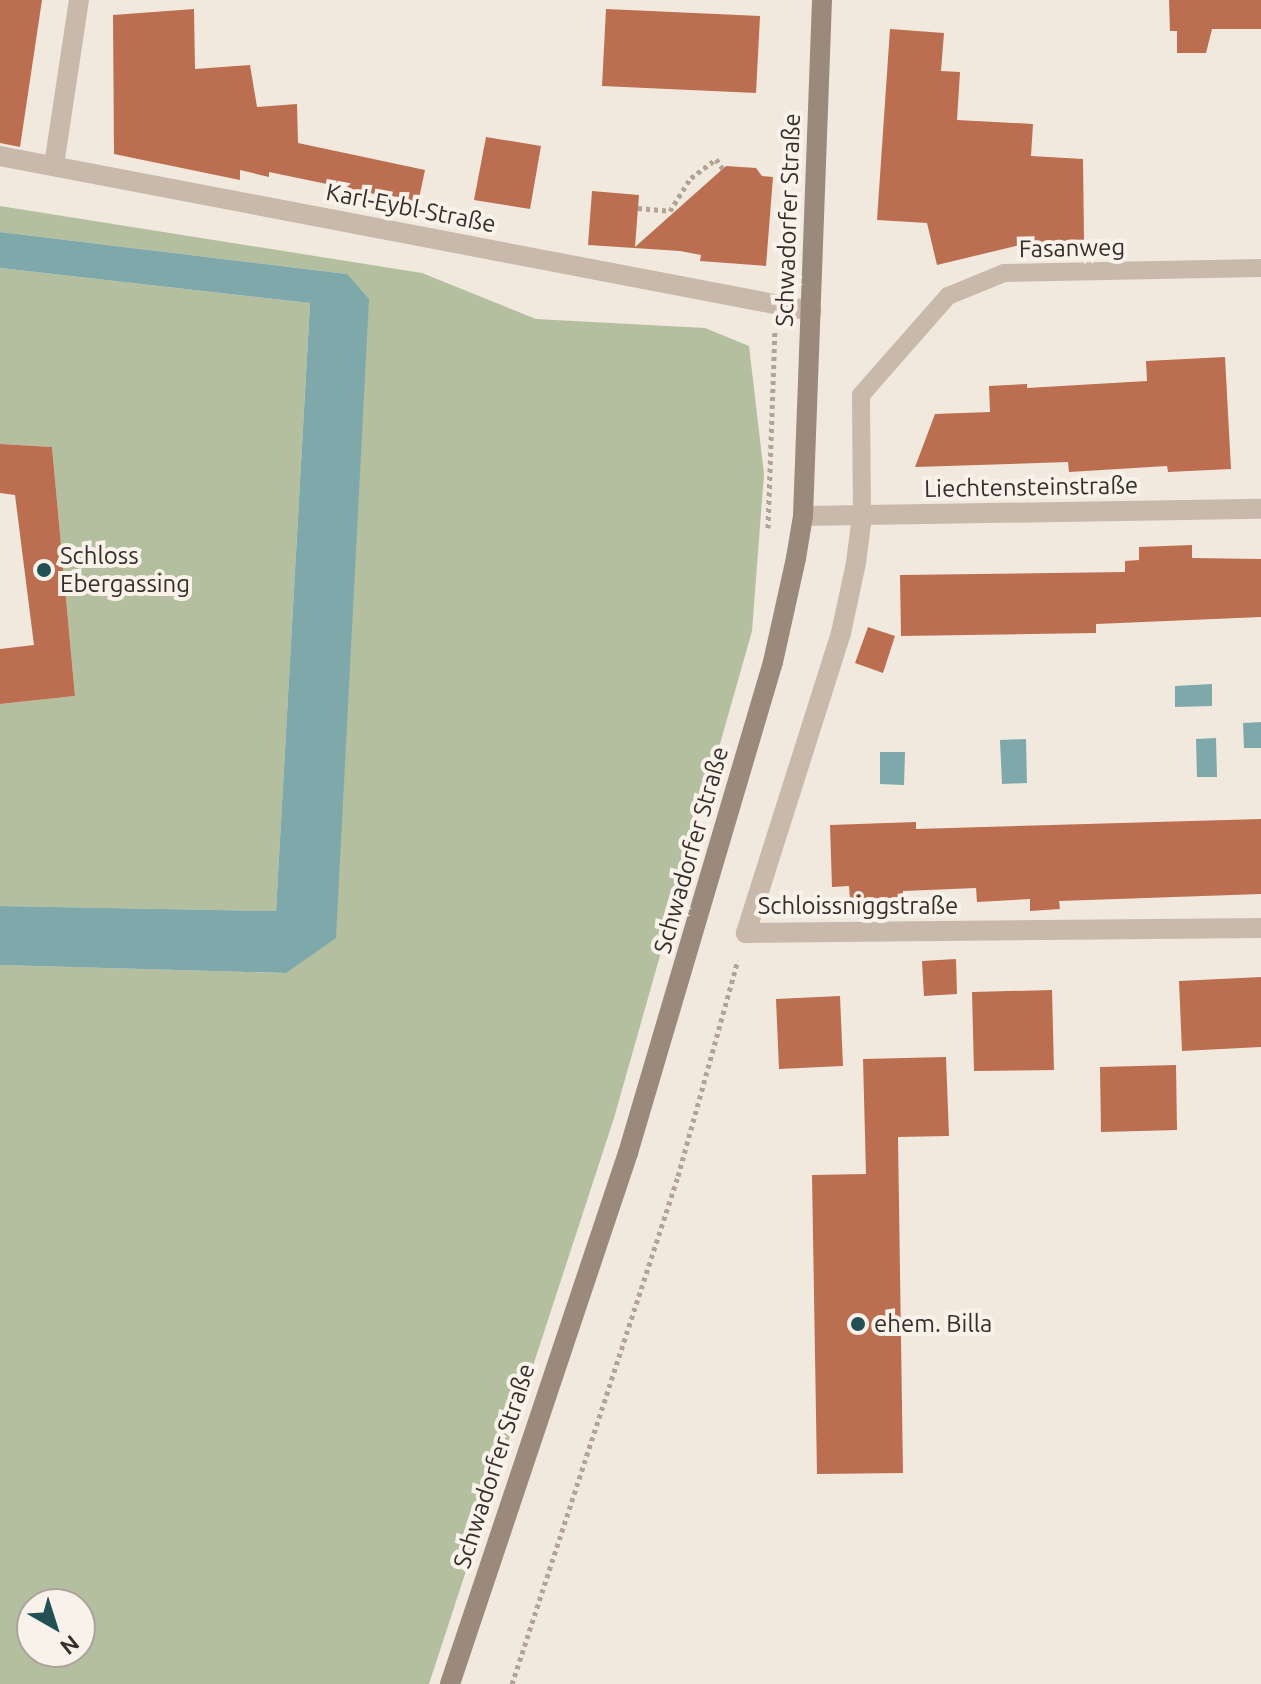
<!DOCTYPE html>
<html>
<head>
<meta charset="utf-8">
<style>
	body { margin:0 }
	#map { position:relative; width:1261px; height:1684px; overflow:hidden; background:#f1e9de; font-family:Ubuntu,sans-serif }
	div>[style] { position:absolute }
	.green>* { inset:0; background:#b3bf9f }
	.water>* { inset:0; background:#7fa8ab }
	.building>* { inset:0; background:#bc6e51 }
	.path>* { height:5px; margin-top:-2.5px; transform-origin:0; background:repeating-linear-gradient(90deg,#b4a395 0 4px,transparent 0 8px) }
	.service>* { height:18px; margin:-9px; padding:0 9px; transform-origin:9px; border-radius:9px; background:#c8b9ab }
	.minor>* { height:20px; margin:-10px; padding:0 10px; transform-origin:10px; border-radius:10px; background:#c8b9ab }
	.secondary>* { height:20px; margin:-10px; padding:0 10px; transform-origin:10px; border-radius:10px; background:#9b897c }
	.dots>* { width:22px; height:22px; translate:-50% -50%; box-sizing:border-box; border:4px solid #f8f2ea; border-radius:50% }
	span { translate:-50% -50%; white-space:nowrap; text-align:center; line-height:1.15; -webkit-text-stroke:8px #f8f2ea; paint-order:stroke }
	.street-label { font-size:24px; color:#362e2a }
	.poi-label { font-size:24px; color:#362e2a }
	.left { translate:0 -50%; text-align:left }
	.north { position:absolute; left:16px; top:1588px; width:80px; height:80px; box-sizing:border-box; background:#f8f2ea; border:2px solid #aaa49d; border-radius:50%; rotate:141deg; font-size:22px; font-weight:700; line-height:32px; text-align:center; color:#362e2a }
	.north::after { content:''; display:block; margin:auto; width:28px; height:36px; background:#225054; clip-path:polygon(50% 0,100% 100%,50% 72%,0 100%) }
</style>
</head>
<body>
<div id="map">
	<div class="green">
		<div style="clip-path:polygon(evenodd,0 206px,422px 273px,536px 319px,705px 328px,749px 346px,764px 474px,752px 631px,614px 1118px,429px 1684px,0 1684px,0 965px,285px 973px,347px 274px,0 232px,0 206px,32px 1604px,80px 1604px,80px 1652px,32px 1652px,32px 1604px)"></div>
		<div style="clip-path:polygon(0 268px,310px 303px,276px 911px,0 906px,0 704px,75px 696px,52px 447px,0 444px)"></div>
	</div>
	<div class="water">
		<div style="clip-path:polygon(0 232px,347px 274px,369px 299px,336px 938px,286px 973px,0 965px,0 906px,276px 911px,310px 303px,0 268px)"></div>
		<div style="clip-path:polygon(1212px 684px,1212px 706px,1175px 707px,1175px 686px)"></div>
		<div style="clip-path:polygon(1261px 722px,1261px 748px,1244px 748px,1243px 723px)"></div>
		<div style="clip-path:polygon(1216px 738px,1217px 777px,1197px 777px,1196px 739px)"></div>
		<div style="clip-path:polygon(1026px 739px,1027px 783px,1002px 784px,1000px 740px)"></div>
		<div style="clip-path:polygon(880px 752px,905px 752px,904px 785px,880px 784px)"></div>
	</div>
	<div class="building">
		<div style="clip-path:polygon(0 0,42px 0,20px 147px,0 143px)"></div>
		<div style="clip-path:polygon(1169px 0,1261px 0,1261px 29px,1212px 29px,1206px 53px,1177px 53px,1177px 31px,1170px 31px)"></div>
		<div style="clip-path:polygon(194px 9px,195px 69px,250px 65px,257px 107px,297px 104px,298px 143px,425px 170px,418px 203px,269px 172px,269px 177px,240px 170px,240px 180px,114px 154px,113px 15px)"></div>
		<div style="clip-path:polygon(606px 9px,760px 16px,756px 93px,602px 86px)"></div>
		<div style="clip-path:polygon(890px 29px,944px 33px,941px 71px,960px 72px,957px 120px,1033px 124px,1031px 156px,1083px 159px,1084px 240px,1028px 243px,937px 265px,927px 223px,877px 220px)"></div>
		<div style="clip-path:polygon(486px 137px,541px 146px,530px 209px,474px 200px)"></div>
		<div style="clip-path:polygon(726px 166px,756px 168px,762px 176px,773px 177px,766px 266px,700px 261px,701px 255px,680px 251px,588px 245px,592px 191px,639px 195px,635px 247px)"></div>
		<div style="clip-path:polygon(1225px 357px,1231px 469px,1168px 472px,1167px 466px,1069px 472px,1068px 462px,915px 467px,935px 414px,990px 412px,989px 386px,1027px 384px,1027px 388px,1147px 381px,1146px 361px)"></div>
		<div style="clip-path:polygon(0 444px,52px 447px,75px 696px,0 704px,0 649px,34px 645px,15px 495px,0 493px)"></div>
		<div style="clip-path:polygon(1192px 545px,1192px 558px,1261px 559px,1261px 617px,1096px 624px,1096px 633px,901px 636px,900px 575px,1125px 572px,1125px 561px,1139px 560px,1139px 547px)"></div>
		<div style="clip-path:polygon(868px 627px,895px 636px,883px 673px,855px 663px)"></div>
		<div style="clip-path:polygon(1261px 819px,1261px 894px,1059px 901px,1060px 909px,1030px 911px,1030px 899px,977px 902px,976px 888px,903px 891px,903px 898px,850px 899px,849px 886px,832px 887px,830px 825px,916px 822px,916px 829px)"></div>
		<div style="clip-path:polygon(956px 959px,957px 994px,924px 996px,922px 961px)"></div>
		<div style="clip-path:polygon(1261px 977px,1261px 1047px,1182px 1051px,1179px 981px)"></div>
		<div style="clip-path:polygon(1052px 990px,1054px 1070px,974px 1071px,972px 992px)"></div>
		<div style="clip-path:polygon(840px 996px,843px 1066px,779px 1069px,776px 999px)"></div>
		<div style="clip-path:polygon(946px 1057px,949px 1136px,898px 1137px,903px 1473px,817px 1474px,812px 1175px,866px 1174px,863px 1059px)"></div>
		<div style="clip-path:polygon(1176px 1065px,1177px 1130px,1101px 1132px,1100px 1067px)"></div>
	</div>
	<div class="path">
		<div style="left:638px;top:208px;width:32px;rotate:5deg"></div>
		<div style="left:670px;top:211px;width:39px;rotate:-58deg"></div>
		<div style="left:691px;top:178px;width:31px;rotate:-37deg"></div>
		<div style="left:716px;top:159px;width:12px;rotate:55deg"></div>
		<div style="left:768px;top:528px;width:197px;rotate:-88deg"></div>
		<div style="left:512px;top:1684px;width:534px;rotate:-71.9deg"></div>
		<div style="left:678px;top:1176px;width:224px;rotate:-74.5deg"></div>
	</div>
	<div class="service">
		<div style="left:862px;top:516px;width:121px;rotate:-90.5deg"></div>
		<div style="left:861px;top:395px;width:132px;rotate:-48.7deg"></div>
		<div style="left:948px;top:296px;width:61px;rotate:-22.3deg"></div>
		<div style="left:1004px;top:273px;width:257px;rotate:-1.1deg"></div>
	</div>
	<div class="minor">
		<div style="left:0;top:156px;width:826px;rotate:10.82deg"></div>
		<div style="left:54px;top:165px;width:167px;rotate:-81.4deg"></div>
		<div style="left:803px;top:516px;width:458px;rotate:-0.9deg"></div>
		<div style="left:862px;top:516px;width:47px;rotate:97.3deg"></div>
		<div style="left:856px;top:563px;width:72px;rotate:102.1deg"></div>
		<div style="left:841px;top:633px;width:315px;rotate:107.6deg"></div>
		<div style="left:746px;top:933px;width:515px;rotate:-0.56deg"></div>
	</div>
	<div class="secondary">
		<div style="left:450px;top:1684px;width:560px;rotate:-71.47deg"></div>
		<div style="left:628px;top:1153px;width:512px;rotate:-73.55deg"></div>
		<div style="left:773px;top:662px;width:107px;rotate:-77.5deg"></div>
		<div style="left:796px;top:558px;width:43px;rotate:-80.5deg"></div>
		<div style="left:803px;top:516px;width:516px;rotate:-87.89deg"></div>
	</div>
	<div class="dots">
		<div style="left:44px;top:570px;background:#225054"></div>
		<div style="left:858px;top:1324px;background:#225054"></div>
	</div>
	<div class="street-label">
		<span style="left:411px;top:208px;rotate:11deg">Karl-Eybl-Straße</span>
		<span style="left:788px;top:220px;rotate:-88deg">Schwadorfer Straße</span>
		<span style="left:1072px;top:248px;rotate:-1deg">Fasanweg</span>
		<span style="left:1031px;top:487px;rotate:-1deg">Liechtensteinstraße</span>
		<span style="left:691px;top:850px;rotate:-74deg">Schwadorfer Straße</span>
		<span style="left:858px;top:906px">Schloissniggstraße</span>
		<span style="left:494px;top:1466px;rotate:-72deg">Schwadorfer Straße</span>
	</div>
	<div class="poi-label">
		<span class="left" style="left:60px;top:570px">Schloss<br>Ebergassing</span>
		<span class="left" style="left:874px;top:1324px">ehem. Billa</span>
	</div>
	<div class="north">N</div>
</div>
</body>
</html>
